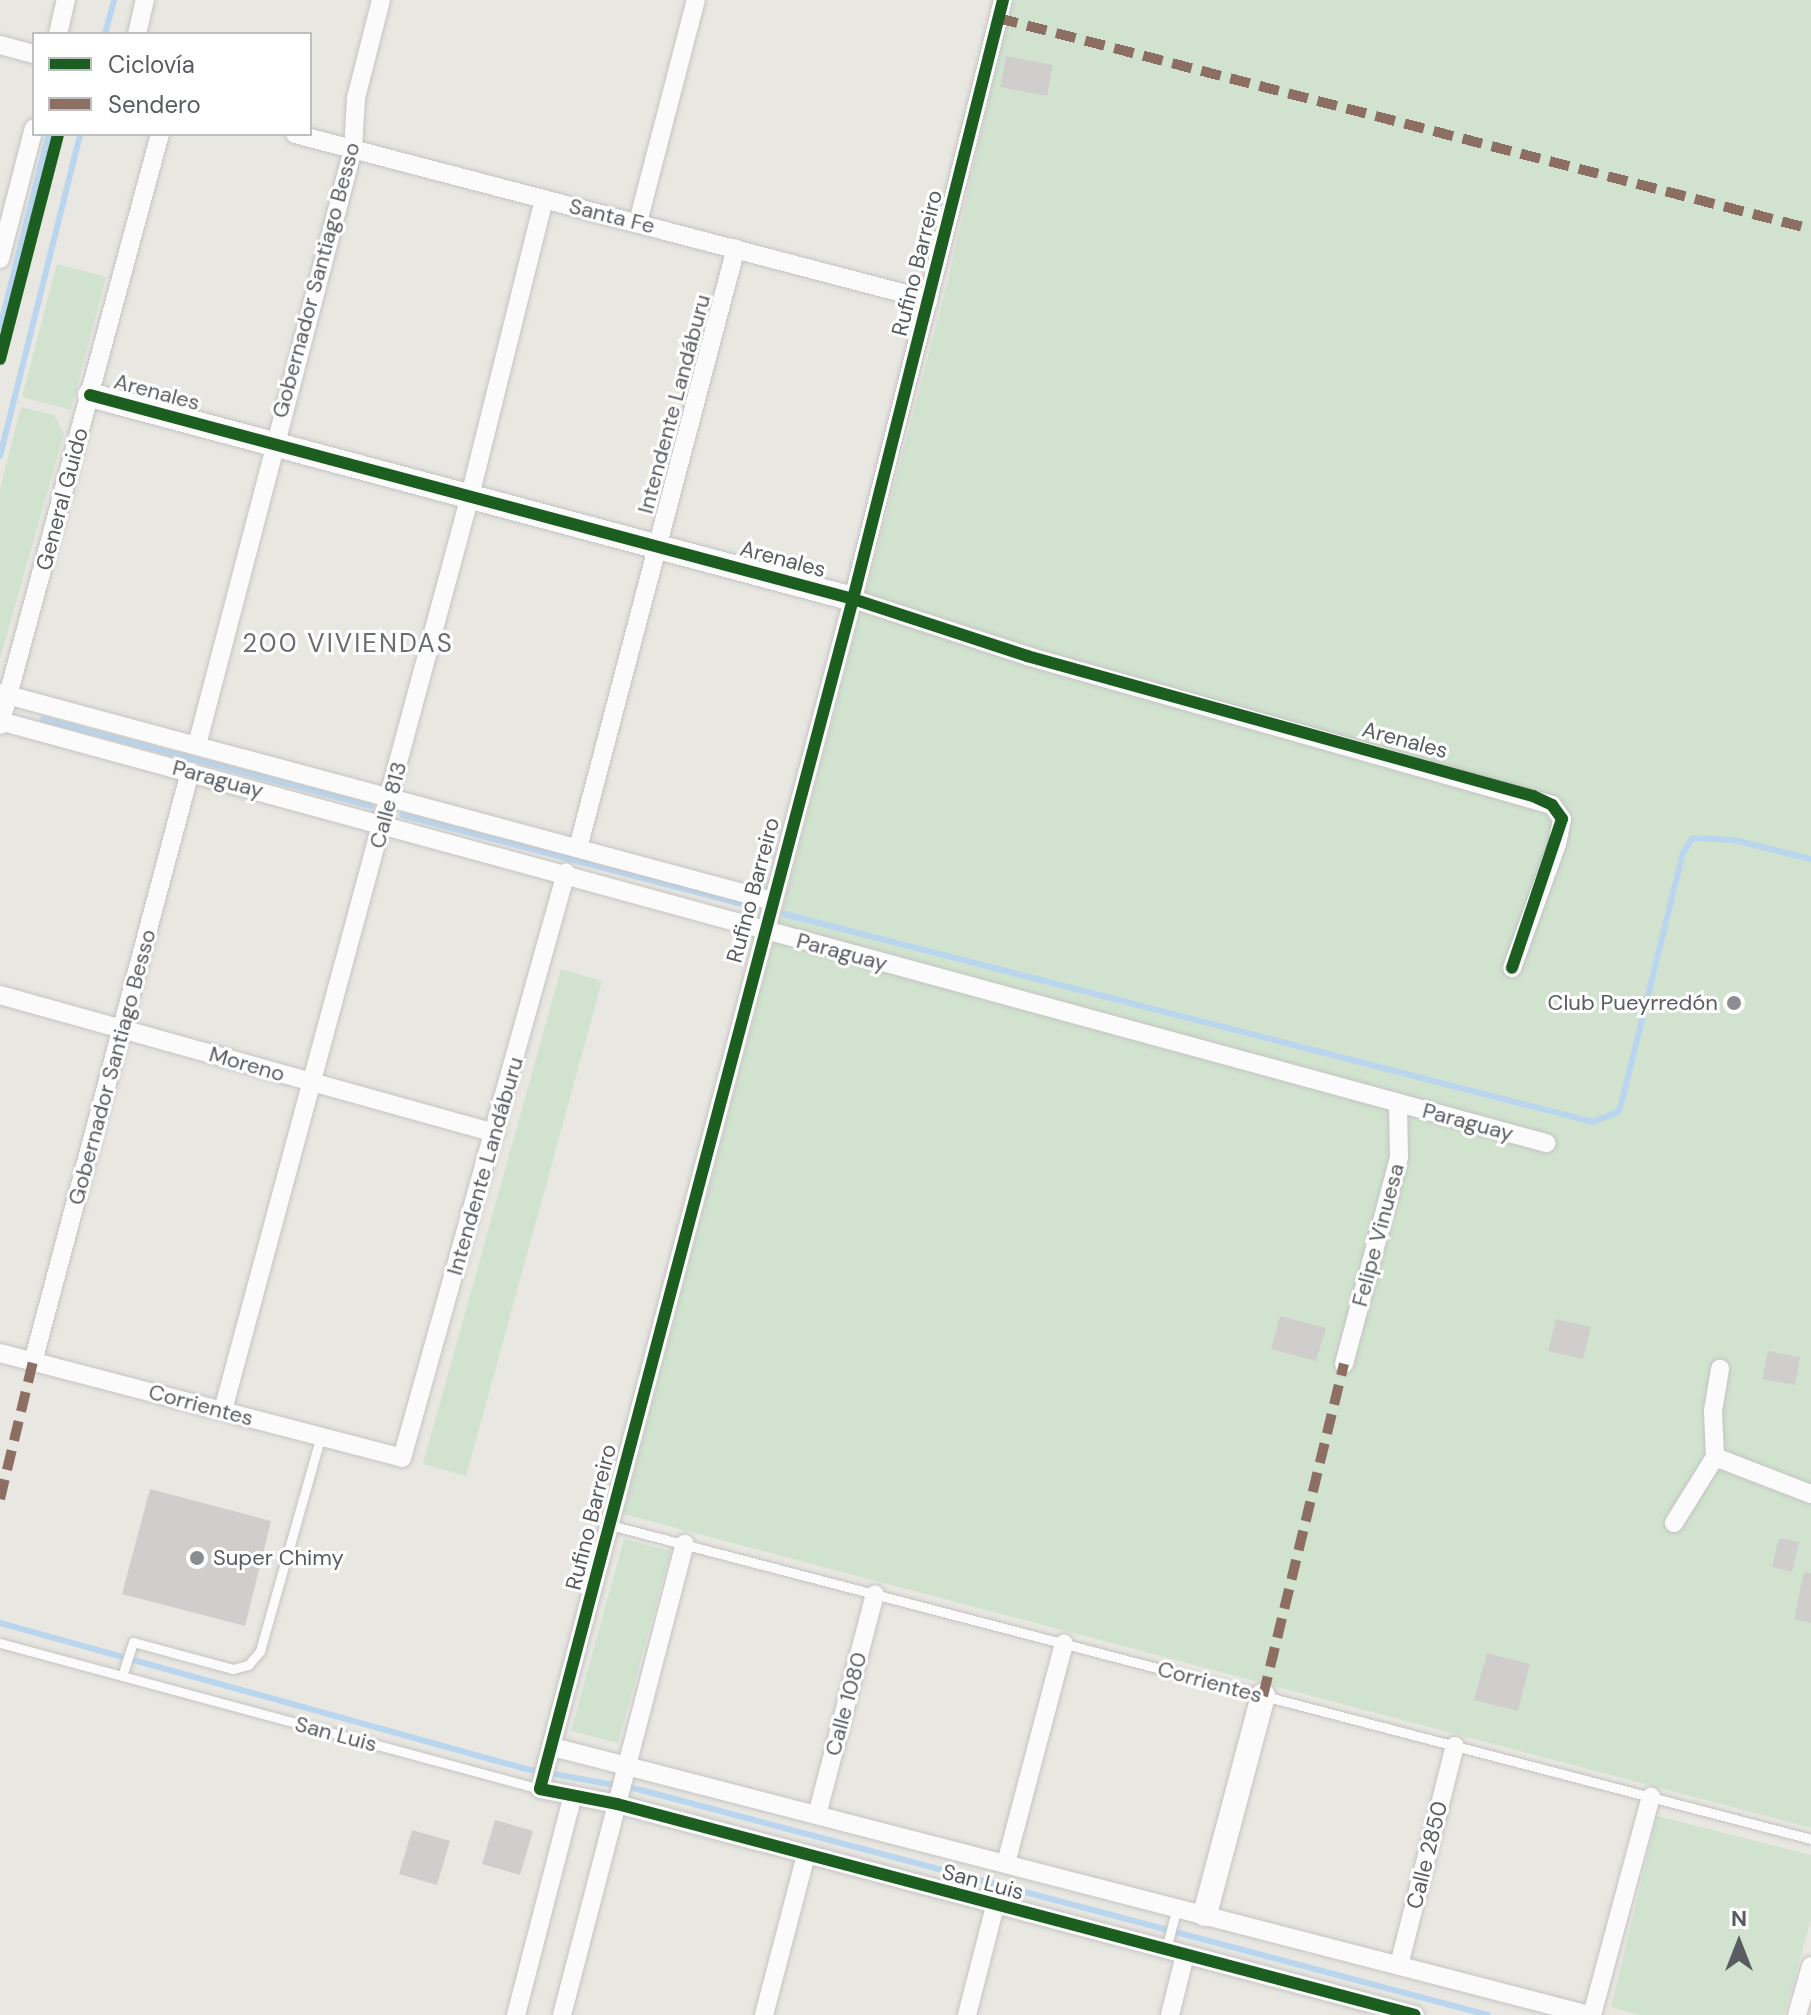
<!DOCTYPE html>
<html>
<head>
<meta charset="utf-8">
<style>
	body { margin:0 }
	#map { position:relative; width:1811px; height:2015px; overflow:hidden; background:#e8e7e2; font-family:"DM Sans",sans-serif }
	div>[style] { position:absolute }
	.green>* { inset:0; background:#d1e3cf }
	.stream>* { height:6px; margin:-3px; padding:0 3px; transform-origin:3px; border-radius:3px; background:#bad6ef }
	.building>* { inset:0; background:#cfcecc }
	.roads { filter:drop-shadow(0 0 2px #c4c4c3) drop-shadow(0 0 2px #c4c4c3) }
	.lane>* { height:9px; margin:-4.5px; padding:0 4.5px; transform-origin:4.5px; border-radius:4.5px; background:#fcfbfb }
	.street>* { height:18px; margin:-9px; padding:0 9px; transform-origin:9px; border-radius:9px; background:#fcfbfb }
	.secondary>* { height:24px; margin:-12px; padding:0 12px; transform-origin:12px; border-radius:12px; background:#fcfbfb }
	.quiet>* { height:10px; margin-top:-5px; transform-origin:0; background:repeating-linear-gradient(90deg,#8d6e63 0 20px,transparent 0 30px) }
	.cycleway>* { height:12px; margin:-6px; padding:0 6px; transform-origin:6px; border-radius:6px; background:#1b5e20 }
	.dots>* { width:22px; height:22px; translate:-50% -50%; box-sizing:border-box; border:4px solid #fff; border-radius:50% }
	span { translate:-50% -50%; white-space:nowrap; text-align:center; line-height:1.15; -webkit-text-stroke:6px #fff; paint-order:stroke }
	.street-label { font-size:22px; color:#595c60 }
	.poi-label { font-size:22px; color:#595c60 }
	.right { translate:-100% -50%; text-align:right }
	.left { translate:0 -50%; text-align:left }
	.quarter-label { font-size:26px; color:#6a6d71; letter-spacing:2px }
	.legend { position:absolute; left:32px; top:32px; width:280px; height:104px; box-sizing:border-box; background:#fff; border:2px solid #bdbebf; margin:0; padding:10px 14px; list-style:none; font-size:24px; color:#595c60 }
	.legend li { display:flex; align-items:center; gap:16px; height:40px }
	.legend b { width:40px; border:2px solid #bdbebf }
	.north { position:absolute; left:1699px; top:1903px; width:80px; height:80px; -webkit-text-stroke:6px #fff; paint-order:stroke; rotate:0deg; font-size:22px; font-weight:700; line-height:32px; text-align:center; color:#595c60 }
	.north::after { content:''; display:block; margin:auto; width:28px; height:36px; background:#595c60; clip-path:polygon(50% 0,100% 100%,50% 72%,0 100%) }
</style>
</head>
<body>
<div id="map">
	<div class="green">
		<div style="clip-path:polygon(1011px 0,1811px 0,1811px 1828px,623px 1514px,946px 288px)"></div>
		<div style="clip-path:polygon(57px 264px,106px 277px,71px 410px,22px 397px)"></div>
		<div style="clip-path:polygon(21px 407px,54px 415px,64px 433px,0 659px,0 489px)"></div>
		<div style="clip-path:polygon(561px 969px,602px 981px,466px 1476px,423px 1464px)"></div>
		<div style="clip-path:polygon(624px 1539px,671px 1551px,618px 1743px,571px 1731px)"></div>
		<div style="clip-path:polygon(1657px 1816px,1811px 1855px,1811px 1919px,1784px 2015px,1640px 2015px,1611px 2007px)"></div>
	</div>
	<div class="stream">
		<div style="left:105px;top:34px;width:35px;rotate:-75deg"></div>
		<div style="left:0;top:327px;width:199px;rotate:-75.8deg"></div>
		<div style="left:0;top:456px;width:332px;rotate:-76deg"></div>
		<div style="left:43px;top:719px;width:339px;rotate:14.9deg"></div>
		<div style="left:402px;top:815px;width:359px;rotate:14.7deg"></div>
		<div style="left:784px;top:914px;width:835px;rotate:14.42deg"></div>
		<div style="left:1593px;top:1122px;width:27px;rotate:-22deg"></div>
		<div style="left:1618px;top:1112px;width:12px;rotate:-70deg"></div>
		<div style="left:1622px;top:1101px;width:255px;rotate:-76.2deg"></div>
		<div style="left:1683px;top:853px;width:17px;rotate:-59deg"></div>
		<div style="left:1692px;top:838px;width:42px;rotate:2.7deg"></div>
		<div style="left:1734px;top:840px;width:79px;rotate:13.9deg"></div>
		<div style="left:0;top:1623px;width:546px;rotate:15.51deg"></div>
		<div style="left:526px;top:1769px;width:117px;rotate:10.3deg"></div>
		<div style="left:641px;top:1790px;width:876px;rotate:14.88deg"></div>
	</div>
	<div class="building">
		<div style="clip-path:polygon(1006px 56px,1053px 65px,1047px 96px,1000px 87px)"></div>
		<div style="clip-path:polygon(1280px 1316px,1326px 1328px,1316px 1361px,1271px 1349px)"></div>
		<div style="clip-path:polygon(1556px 1319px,1591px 1327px,1583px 1359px,1548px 1351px)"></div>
		<div style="clip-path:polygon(1768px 1351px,1800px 1357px,1795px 1385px,1762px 1379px)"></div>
		<div style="clip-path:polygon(150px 1489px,271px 1521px,245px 1626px,122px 1594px)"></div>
		<div style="clip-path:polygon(1779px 1538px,1799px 1542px,1792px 1572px,1772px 1567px)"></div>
		<div style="clip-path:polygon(1804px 1572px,1811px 1573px,1811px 1623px,1794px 1619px)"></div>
		<div style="clip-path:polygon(1487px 1653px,1530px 1664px,1518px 1711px,1474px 1700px)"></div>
		<div style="clip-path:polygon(495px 1820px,533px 1831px,520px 1875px,482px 1864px)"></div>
		<div style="clip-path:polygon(412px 1830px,450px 1841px,437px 1885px,399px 1874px)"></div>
	</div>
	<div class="roads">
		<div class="lane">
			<div style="left:610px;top:1525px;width:1241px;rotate:14.65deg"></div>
			<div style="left:0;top:1643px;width:559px;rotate:15.13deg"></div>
			<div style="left:122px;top:1676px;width:36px;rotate:-72deg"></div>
			<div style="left:133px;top:1642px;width:104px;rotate:15.1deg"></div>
			<div style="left:233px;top:1669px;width:16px;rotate:-15deg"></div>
			<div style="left:248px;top:1665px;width:18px;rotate:-49deg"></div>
			<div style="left:260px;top:1651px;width:223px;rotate:-74.2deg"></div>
			<div style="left:1166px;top:1949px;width:43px;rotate:-75.3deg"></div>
		</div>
		<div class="street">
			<div style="left:1003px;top:0;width:617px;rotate:104.06deg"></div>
			<div style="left:853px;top:599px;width:1230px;rotate:104.74deg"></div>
			<div style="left:540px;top:1789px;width:78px;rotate:11deg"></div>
			<div style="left:617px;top:1804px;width:825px;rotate:14.81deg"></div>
			<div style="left:58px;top:34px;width:35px;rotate:-77deg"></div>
			<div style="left:137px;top:34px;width:35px;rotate:-77deg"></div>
			<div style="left:0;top:45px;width:35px;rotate:15deg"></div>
			<div style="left:295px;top:134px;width:655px;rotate:14.67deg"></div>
			<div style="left:638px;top:222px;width:229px;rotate:-75.4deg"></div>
			<div style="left:0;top:259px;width:135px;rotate:-75.5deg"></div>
			<div style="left:853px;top:599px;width:183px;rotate:18.1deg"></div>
			<div style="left:1027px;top:656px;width:546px;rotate:15.84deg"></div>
			<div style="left:1552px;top:805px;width:17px;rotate:54deg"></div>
			<div style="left:1562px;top:819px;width:25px;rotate:101deg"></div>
			<div style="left:1557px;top:844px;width:132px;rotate:109.9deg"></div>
			<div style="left:0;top:693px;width:796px;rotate:15.07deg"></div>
			<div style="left:0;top:721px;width:1603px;rotate:15.27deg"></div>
			<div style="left:0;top:725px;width:612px;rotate:-74.85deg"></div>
			<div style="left:197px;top:745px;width:616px;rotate:-75.33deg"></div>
			<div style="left:353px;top:149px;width:51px;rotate:-86.6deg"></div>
			<div style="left:356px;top:98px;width:101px;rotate:-75.7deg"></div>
			<div style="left:578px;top:848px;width:620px;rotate:-75.25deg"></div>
			<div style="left:0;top:995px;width:514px;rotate:15.58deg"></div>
			<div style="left:0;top:1353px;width:415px;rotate:14.6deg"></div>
			<div style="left:402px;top:1458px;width:608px;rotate:-74.34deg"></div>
			<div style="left:33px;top:1362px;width:611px;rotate:-75.1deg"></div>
			<div style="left:1344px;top:1364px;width:214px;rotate:-75.1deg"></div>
			<div style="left:1399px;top:1157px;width:53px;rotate:-91.1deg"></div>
			<div style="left:223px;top:1410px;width:947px;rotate:-74.88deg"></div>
			<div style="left:470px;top:496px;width:306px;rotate:-76deg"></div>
			<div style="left:1715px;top:1457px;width:103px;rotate:21.1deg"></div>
			<div style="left:1674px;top:1523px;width:78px;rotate:-58.2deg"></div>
			<div style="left:1715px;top:1457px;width:46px;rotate:-92.5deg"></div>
			<div style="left:1713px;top:1411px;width:43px;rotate:-80.5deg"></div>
			<div style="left:553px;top:1747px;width:1070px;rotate:14.5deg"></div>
			<div style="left:817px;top:1815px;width:228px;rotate:-75.3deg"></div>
			<div style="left:1006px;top:1863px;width:227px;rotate:-75.2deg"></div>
			<div style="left:1399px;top:1965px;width:226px;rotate:-75.7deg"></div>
			<div style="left:516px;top:2015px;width:224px;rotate:-75.5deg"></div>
			<div style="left:562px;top:2015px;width:487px;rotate:-75.4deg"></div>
			<div style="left:764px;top:2015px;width:165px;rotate:-75.3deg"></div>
			<div style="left:967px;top:2015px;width:113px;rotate:-75.6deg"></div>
			<div style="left:1170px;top:2015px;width:62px;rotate:-76deg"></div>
			<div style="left:1592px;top:2015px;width:226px;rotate:-74.9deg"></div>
			<div style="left:1797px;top:2015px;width:51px;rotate:-74.1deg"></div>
		</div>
		<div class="secondary">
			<div style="left:90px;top:395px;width:790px;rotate:14.97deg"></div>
			<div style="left:1205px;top:1914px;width:226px;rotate:-75.1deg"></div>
		</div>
	</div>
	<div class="quiet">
		<div style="left:998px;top:18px;width:840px;rotate:14.55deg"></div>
		<div style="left:0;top:1499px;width:141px;rotate:-76.5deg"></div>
		<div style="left:1263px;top:1696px;width:342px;rotate:-76.3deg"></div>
	</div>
	<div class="cycleway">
		<div style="left:1003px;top:0;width:617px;rotate:104.06deg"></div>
		<div style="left:853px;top:599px;width:1230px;rotate:104.74deg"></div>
		<div style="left:540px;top:1789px;width:78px;rotate:11deg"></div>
		<div style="left:617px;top:1804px;width:825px;rotate:14.81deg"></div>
		<div style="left:0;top:359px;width:232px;rotate:-75.5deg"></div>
		<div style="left:90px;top:395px;width:790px;rotate:14.97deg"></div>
		<div style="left:853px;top:599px;width:183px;rotate:18.1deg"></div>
		<div style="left:1027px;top:656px;width:525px;rotate:15.47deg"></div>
		<div style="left:1533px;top:796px;width:21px;rotate:25deg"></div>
		<div style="left:1552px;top:805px;width:17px;rotate:54deg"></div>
		<div style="left:1562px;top:819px;width:157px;rotate:108.6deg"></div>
	</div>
	<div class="dots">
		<div style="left:1734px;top:1003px;background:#8b8d8e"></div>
		<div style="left:197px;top:1558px;background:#8b8d8e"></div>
	</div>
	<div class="street-label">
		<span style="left:612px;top:216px;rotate:14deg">Santa Fe</span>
		<span style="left:917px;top:263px;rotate:-76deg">Rufino Barreiro</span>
		<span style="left:316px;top:280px;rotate:-75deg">Gobernador Santiago Besso</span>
		<span style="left:157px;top:392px;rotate:15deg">Arenales</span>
		<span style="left:674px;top:404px;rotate:-75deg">Intendente Landáburu</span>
		<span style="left:62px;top:499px;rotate:-75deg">General Guido</span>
		<span style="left:783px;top:559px;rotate:15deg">Arenales</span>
		<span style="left:1405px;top:740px;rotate:15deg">Arenales</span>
		<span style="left:218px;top:779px;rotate:15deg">Paraguay</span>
		<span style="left:388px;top:805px;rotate:-75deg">Calle 813</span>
		<span style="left:753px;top:890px;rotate:-75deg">Rufino Barreiro</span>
		<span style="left:842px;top:952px;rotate:15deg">Paraguay</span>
		<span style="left:247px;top:1064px;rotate:16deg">Moreno</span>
		<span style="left:112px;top:1067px;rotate:-75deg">Gobernador Santiago Besso</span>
		<span style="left:1468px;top:1122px;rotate:15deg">Paraguay</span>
		<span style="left:485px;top:1166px;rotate:-74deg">Intendente Landáburu</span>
		<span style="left:1378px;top:1235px;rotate:-75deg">Felipe Vinuesa</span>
		<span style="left:201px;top:1405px;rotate:15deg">Corrientes</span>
		<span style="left:591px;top:1517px;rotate:-76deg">Rufino Barreiro</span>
		<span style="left:1210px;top:1682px;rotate:15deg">Corrientes</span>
		<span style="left:846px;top:1704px;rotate:-75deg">Calle 1080</span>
		<span style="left:336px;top:1734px;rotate:15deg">San Luis</span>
		<span style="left:1427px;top:1855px;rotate:-76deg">Calle 2850</span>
		<span style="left:983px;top:1882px;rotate:15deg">San Luis</span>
	</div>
	<div class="poi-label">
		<span class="right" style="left:1718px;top:1003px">Club Pueyrredón</span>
		<span class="left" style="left:213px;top:1558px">Super Chimy</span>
	</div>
	<div class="quarter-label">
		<span style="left:348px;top:644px">200 VIVIENDAS</span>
	</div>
	<ul class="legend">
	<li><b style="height:10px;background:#1b5e20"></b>Ciclovía</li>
	<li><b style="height:10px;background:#8d6e63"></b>Sendero</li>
	</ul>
	<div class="north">N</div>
</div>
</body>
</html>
